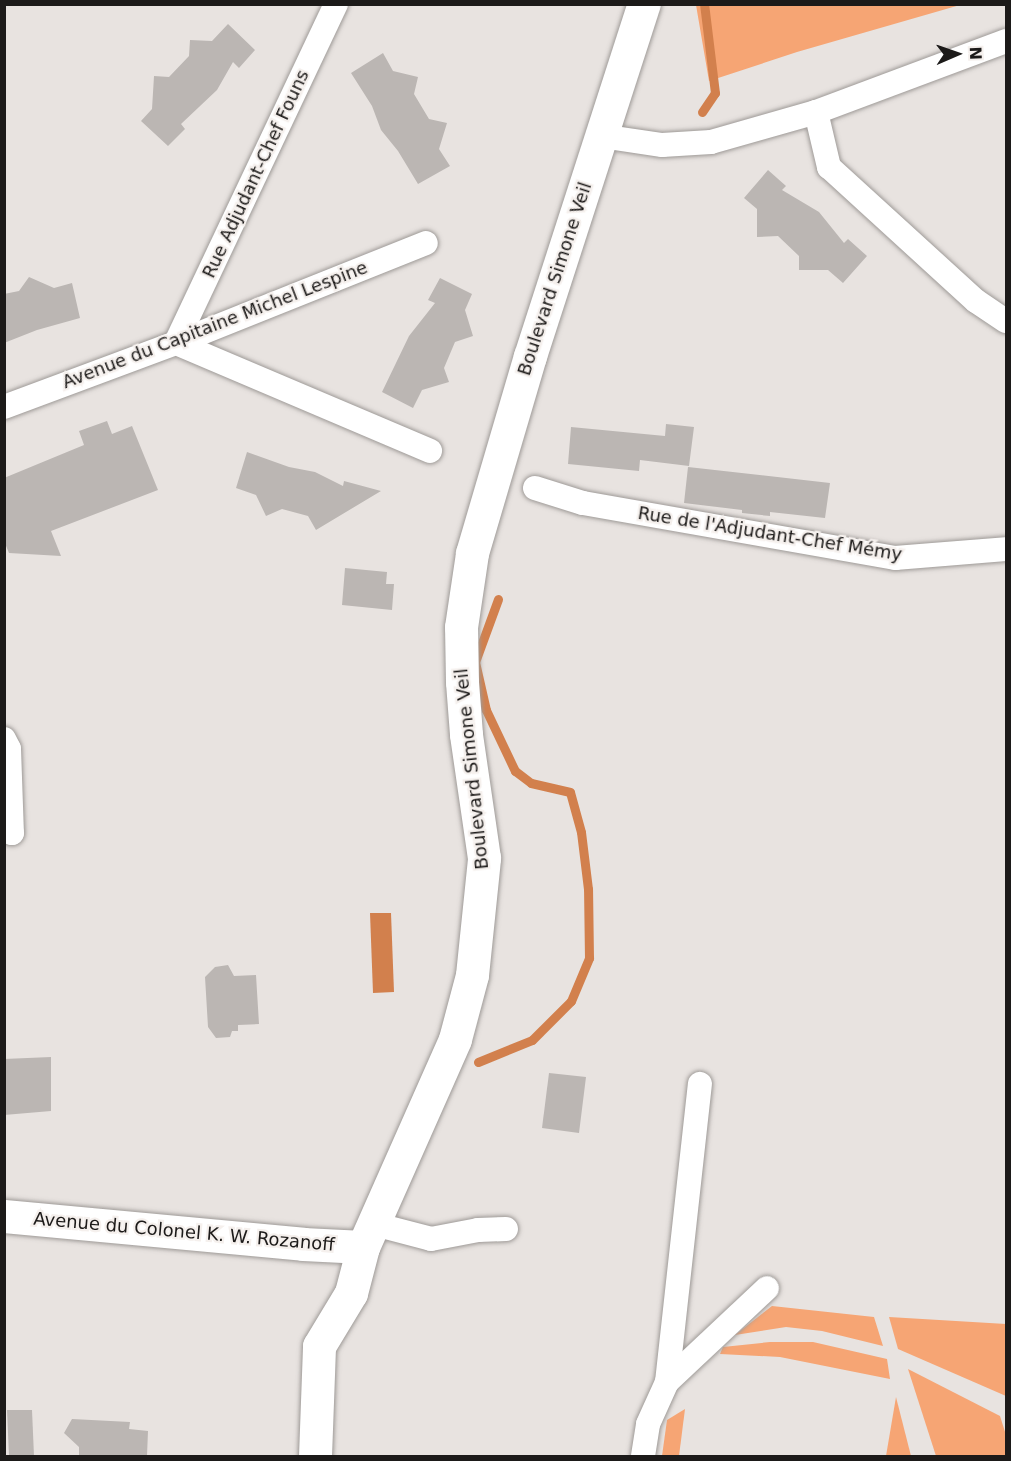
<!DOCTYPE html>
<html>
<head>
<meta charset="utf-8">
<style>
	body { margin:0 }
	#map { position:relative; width:1011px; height:1461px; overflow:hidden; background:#e8e3e0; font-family:"DejaVu Sans",sans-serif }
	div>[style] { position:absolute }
	.green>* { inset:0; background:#f6a574 }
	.water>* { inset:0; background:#d2804d }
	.stream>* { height:9px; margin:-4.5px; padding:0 4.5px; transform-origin:4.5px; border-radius:4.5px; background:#d2804d }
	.building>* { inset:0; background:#bbb6b3 }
	.roads { filter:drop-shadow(0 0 2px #9e9a97) drop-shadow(0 0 2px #9e9a97) }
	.street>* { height:24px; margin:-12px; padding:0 12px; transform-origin:12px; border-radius:12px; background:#fff }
	.secondary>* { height:33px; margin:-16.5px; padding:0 16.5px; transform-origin:16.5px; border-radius:16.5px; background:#fff }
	span { translate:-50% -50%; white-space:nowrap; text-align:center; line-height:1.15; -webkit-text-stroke:4.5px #f5f0ed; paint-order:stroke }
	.street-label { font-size:18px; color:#1c1a19 }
	.frame { position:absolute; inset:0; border:6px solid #1c1a19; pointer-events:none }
	.north { position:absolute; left:927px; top:24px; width:60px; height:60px; -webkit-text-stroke:4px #f5f0ed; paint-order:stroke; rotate:88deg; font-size:16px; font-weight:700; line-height:24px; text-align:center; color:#1c1a19 }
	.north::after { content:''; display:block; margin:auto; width:21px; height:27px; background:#1c1a19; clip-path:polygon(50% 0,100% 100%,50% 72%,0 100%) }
</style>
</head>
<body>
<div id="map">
	<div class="green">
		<div style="clip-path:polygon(696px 5px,696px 4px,960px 5px,797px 52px,709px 81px)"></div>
		<div style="clip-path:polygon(772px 1306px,874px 1317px,883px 1346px,822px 1331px,786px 1327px,735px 1335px)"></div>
		<div style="clip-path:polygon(889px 1317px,1006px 1324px,1006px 1396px,898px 1349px)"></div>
		<div style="clip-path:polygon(770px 1342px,813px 1342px,887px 1359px,890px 1379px,780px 1357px,720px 1354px,723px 1347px)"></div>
		<div style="clip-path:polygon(908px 1369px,1000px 1416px,1006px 1435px,1006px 1456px,936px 1456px)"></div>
		<div style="clip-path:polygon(896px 1397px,911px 1456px,886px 1456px)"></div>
		<div style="clip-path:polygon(685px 1409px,679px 1456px,662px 1456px,667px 1420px)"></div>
	</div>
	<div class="water">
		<div style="clip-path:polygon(370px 913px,391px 913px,394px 992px,373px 993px)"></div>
	</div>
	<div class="stream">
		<div style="left:702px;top:112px;width:23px;rotate:-56deg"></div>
		<div style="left:715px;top:93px;width:90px;rotate:-97deg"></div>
		<div style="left:478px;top:1062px;width:58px;rotate:-22.2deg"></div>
		<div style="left:532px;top:1040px;width:55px;rotate:-45deg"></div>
		<div style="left:571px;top:1001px;width:47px;rotate:-67.3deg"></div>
		<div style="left:589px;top:958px;width:69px;rotate:-90.8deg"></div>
		<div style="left:588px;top:889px;width:57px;rotate:-97deg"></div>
		<div style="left:581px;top:832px;width:41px;rotate:-105.4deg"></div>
		<div style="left:570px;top:792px;width:40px;rotate:-167deg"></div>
		<div style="left:531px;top:783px;width:20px;rotate:-143deg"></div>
		<div style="left:515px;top:771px;width:68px;rotate:-115.4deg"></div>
		<div style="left:486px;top:710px;width:49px;rotate:-102.9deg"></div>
		<div style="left:475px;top:662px;width:67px;rotate:-69.9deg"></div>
	</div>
	<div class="building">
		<div style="clip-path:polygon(228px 24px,255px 50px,239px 68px,233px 62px,217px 90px,181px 124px,185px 129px,168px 146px,141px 121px,152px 109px,154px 76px,169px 77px,189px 56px,190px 40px,212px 41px)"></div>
		<div style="clip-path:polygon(383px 53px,393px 71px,418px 77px,414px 94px,429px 119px,447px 123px,439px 149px,450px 166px,418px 184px,398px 151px,381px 130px,372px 106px,351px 73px)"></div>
		<div style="clip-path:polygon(768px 170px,786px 186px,782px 190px,819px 212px,844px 243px,848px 239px,867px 256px,843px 283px,828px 270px,799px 270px,799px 256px,778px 236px,757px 237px,757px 209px,744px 198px)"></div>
		<div style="clip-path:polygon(29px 277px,54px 288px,72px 283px,80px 318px,37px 330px,4px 343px,4px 294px,19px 291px)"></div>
		<div style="clip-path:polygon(440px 278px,472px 294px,465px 310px,473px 336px,455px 342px,444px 368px,449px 382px,422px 390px,413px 408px,382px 392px,409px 336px,435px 303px,428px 300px)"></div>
		<div style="clip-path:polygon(107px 421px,112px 434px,132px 426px,158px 490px,51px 531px,61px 556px,9px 553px,4px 541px,4px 478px,84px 445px,79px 431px)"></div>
		<div style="clip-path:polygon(666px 424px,694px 427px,689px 466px,640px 460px,639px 471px,568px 464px,571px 427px,665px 436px)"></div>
		<div style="clip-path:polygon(247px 452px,289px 467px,315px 472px,343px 486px,344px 481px,381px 491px,316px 530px,308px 516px,282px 509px,266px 516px,256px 495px,236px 488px)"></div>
		<div style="clip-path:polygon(688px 467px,830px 483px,825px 518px,770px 512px,770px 516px,742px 513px,742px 510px,684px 503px)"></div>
		<div style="clip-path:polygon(345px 568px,387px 572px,386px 584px,394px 584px,392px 610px,342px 605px)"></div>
		<div style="clip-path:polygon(228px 965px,234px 976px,256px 975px,259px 1024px,238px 1025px,238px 1031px,232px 1031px,230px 1037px,216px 1038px,208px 1027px,205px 977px,215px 967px)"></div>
		<div style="clip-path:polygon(51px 1057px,51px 1111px,4px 1115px,4px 1059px)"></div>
		<div style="clip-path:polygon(549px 1073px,586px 1077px,579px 1133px,542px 1128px)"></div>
		<div style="clip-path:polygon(7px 1410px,32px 1410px,34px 1456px,9px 1456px)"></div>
		<div style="clip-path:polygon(72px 1419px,130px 1422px,129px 1429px,148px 1431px,147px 1456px,79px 1456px,79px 1447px,64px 1433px)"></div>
	</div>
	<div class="roads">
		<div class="street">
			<div style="left:336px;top:4px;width:375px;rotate:115.3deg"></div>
			<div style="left:176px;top:343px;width:276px;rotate:23deg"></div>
			<div style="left:816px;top:112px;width:57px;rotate:76.7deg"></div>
			<div style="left:829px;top:167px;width:199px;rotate:42.4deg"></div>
			<div style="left:976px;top:301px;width:36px;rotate:34deg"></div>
			<div style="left:601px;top:136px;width:62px;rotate:8.4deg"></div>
			<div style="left:662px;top:145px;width:49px;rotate:-3.5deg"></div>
			<div style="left:711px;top:142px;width:109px;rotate:-15.9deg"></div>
			<div style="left:816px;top:112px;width:203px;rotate:-20.5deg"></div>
			<div style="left:4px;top:407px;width:184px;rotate:-20.4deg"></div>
			<div style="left:176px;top:343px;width:269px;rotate:-21.8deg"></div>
			<div style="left:535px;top:488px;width:50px;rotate:17.4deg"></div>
			<div style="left:583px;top:503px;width:317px;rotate:10deg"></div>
			<div style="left:895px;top:558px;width:111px;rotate:-4.6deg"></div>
			<div style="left:4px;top:739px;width:11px;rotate:63deg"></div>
			<div style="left:9px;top:749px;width:84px;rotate:88deg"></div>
			<div style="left:12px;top:833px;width:9px;rotate:-159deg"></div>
			<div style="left:374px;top:1224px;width:59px;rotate:14.7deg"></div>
			<div style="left:431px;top:1239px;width:48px;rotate:-10.8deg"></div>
			<div style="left:478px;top:1230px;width:28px;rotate:-2deg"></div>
			<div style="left:667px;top:1382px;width:137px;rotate:-43.2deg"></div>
			<div style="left:643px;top:1456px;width:32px;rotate:-81deg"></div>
			<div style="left:648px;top:1424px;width:46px;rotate:-65.7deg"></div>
			<div style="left:667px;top:1382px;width:300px;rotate:-83.7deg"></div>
		</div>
		<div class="secondary">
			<div style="left:4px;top:1216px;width:300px;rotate:5.3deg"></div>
			<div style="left:303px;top:1244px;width:60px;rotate:2.9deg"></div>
			<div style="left:315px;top:1456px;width:110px;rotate:-87.9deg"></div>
			<div style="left:319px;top:1346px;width:62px;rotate:-58.9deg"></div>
			<div style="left:351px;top:1293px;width:48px;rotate:-75.4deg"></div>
			<div style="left:363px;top:1247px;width:227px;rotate:-66.1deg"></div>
			<div style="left:455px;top:1039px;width:66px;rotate:-75.1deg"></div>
			<div style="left:472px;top:975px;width:118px;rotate:-84.1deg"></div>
			<div style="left:484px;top:858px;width:125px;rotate:-98.3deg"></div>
			<div style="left:466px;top:734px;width:52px;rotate:-94.4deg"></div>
			<div style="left:462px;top:682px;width:55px;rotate:-91deg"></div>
			<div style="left:461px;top:627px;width:75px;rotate:-81.5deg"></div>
			<div style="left:472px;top:553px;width:205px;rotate:-73.6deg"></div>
			<div style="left:530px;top:356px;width:370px;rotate:-72.1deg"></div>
		</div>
	</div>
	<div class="street-label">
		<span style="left:256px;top:174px;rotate:-65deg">Rue Adjudant-Chef Founs</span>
		<span style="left:555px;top:279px;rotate:-72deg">Boulevard Simone Veil</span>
		<span style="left:215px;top:325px;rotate:-21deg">Avenue du Capitaine Michel Lespine</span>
		<span style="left:770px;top:534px;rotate:9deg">Rue de l'Adjudant-Chef Mémy</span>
		<span style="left:472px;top:769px;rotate:-96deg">Boulevard Simone Veil</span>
		<span style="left:184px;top:1232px;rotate:5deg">Avenue du Colonel K. W. Rozanoff</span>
	</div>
	<div class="frame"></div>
	<div class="north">N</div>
</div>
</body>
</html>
